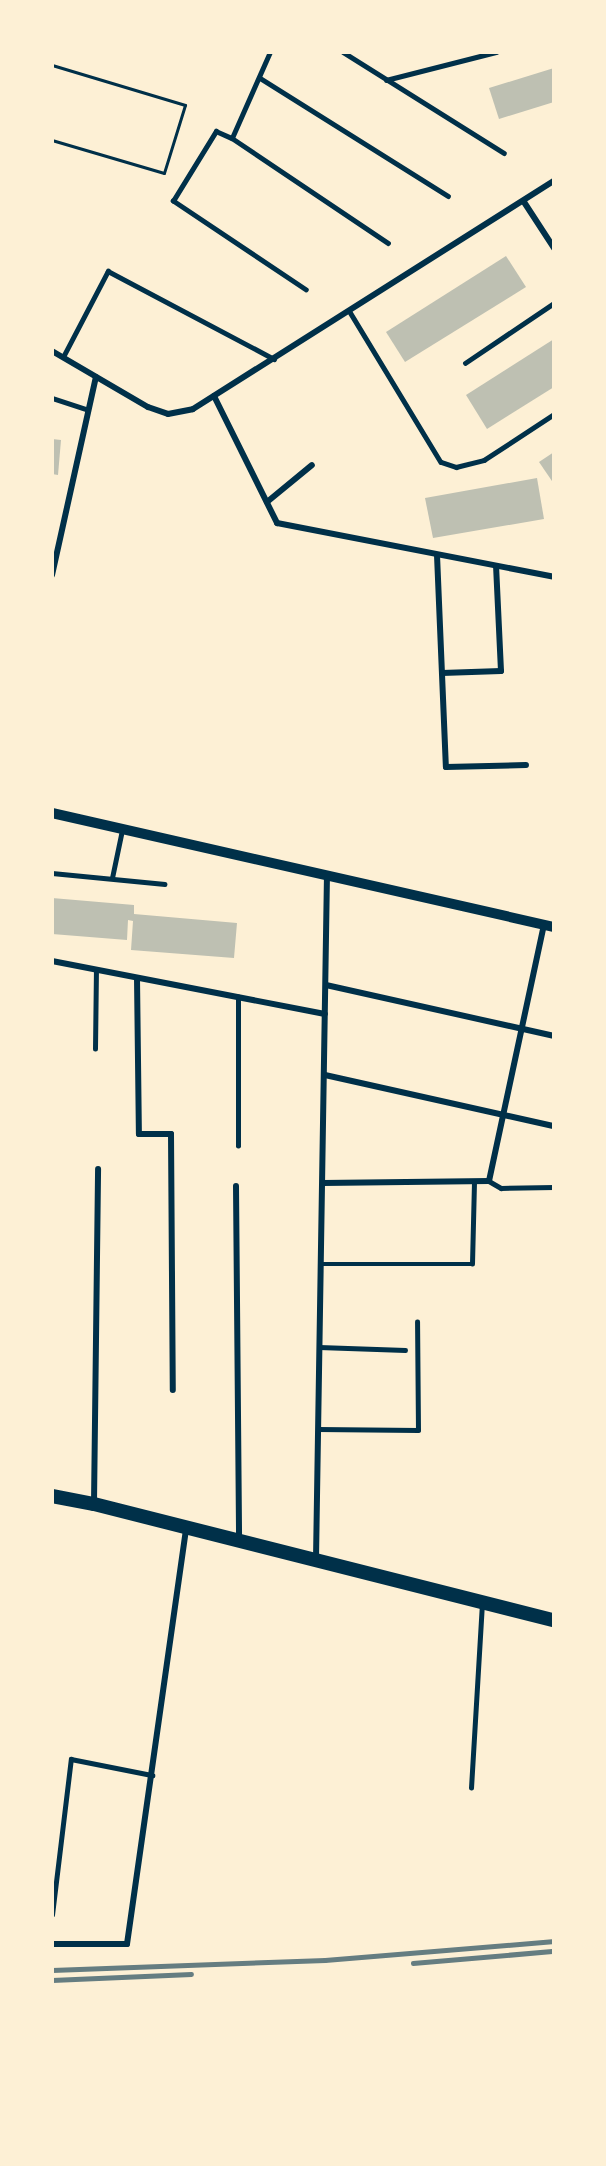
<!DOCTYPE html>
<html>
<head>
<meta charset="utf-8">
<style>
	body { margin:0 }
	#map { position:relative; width:606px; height:2166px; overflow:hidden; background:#fdf0d5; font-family:Bitter,serif }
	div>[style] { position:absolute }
	.building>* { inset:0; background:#bec0b2 }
	.path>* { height:3px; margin:-1.5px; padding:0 1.5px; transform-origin:1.5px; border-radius:1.5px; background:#003049 }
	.service>* { height:4.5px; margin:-2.25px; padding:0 2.25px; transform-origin:2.25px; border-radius:2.25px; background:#003049 }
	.minor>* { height:6px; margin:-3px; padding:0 3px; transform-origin:3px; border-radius:3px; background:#003049 }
	.tertiary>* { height:10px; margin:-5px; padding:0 5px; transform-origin:5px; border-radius:5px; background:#003049 }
	.primary>* { height:14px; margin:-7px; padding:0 7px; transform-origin:7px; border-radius:7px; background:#003049 }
	.rail>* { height:4.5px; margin:-2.25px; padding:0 2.25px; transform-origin:2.25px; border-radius:2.25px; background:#657d81 }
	span { translate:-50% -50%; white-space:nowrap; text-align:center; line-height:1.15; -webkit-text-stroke:6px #fdf0d5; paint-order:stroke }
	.frame { position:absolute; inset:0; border:54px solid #fdf0d5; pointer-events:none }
</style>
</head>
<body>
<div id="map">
	<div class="building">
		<div style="clip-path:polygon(554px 68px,554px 102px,499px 119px,489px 88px)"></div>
		<div style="clip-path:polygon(506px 256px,526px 287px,405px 362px,386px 332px)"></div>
		<div style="clip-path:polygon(554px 339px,554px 387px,487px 429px,466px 395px)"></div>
		<div style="clip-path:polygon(52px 439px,61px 440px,58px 475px,52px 474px)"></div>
		<div style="clip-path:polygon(554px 452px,554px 484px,539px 462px)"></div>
		<div style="clip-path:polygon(537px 478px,544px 519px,433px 538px,425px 498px)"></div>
		<div style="clip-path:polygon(52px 898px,134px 905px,134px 914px,237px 923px,234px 958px,131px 950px,133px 921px,128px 920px,127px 940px,52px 934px)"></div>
	</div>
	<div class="path">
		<div style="left:52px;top:65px;width:139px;rotate:16.7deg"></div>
		<div style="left:185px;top:105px;width:71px;rotate:107.2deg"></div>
		<div style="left:164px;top:173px;width:117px;rotate:-163.6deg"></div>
	</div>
	<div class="service">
		<div style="left:343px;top:52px;width:190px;rotate:32.1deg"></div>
		<div style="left:260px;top:78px;width:222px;rotate:32.1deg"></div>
		<div style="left:386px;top:80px;width:114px;rotate:-14.3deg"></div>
		<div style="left:232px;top:138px;width:94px;rotate:-66.2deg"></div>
		<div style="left:306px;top:290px;width:160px;rotate:-146.2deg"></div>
		<div style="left:173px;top:201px;width:82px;rotate:-58.4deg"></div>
		<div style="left:216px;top:131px;width:17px;rotate:24deg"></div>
		<div style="left:232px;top:138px;width:188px;rotate:33.9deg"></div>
		<div style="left:350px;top:312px;width:175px;rotate:58.8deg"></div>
		<div style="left:441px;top:462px;width:16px;rotate:18deg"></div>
		<div style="left:456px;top:467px;width:29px;rotate:-14deg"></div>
		<div style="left:484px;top:460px;width:84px;rotate:-33.3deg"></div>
		<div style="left:63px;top:357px;width:97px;rotate:-62.4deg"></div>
		<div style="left:108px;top:271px;width:188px;rotate:27.9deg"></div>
		<div style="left:465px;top:363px;width:107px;rotate:-34deg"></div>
		<div style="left:52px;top:398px;width:38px;rotate:18deg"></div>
		<div style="left:52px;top:873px;width:113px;rotate:5.6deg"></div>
		<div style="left:112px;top:878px;width:49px;rotate:-78.2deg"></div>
		<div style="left:95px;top:1049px;width:79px;rotate:-89.3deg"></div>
		<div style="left:238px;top:1146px;width:149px;rotate:-90deg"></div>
		<div style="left:489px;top:1181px;width:14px;rotate:30deg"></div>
		<div style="left:501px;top:1188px;width:53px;rotate:-1.1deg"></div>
		<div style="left:321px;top:1264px;width:151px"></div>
		<div style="left:472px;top:1264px;width:81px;rotate:-88.6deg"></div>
		<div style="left:319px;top:1347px;width:86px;rotate:2deg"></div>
		<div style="left:318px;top:1429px;width:100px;rotate:0.6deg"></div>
		<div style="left:418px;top:1430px;width:108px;rotate:-90.5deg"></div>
		<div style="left:471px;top:1788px;width:183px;rotate:-86.6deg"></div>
		<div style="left:52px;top:1915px;width:157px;rotate:-83.1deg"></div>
		<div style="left:71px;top:1759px;width:83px;rotate:11.2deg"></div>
	</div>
	<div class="minor">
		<div style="left:524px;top:202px;width:55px;rotate:56.9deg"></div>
		<div style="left:52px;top:351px;width:111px;rotate:30.3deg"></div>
		<div style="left:148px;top:407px;width:21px;rotate:19deg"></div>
		<div style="left:168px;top:414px;width:25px;rotate:-11deg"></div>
		<div style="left:193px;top:409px;width:427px;rotate:-32.3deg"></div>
		<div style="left:214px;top:396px;width:142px;rotate:63.6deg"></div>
		<div style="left:277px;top:523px;width:282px;rotate:11deg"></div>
		<div style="left:267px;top:502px;width:58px;rotate:-39.4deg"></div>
		<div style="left:437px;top:555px;width:212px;rotate:87.6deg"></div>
		<div style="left:446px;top:767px;width:80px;rotate:-1.4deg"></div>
		<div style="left:52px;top:575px;width:203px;rotate:-77.5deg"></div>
		<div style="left:442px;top:673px;width:59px;rotate:-1.9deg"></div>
		<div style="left:501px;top:671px;width:105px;rotate:-92.7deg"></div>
		<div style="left:52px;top:961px;width:278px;rotate:11deg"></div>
		<div style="left:137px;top:978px;width:156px;rotate:89.3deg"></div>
		<div style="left:139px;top:1134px;width:32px"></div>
		<div style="left:171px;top:1134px;width:256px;rotate:89.6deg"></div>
		<div style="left:326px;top:985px;width:234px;rotate:12.6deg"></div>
		<div style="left:325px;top:1075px;width:235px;rotate:12.6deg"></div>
		<div style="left:323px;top:1183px;width:166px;rotate:-0.7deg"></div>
		<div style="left:489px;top:1181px;width:262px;rotate:-77.9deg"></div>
		<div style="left:236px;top:1186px;width:354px;rotate:89.5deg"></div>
		<div style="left:94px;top:1503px;width:334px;rotate:-89.3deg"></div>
		<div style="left:316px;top:1559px;width:684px;rotate:-89.08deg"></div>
		<div style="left:52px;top:1944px;width:75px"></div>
		<div style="left:127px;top:1944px;width:420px;rotate:-81.9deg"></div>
	</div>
	<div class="tertiary">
		<div style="left:52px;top:813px;width:515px;rotate:12.79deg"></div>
	</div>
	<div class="primary">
		<div style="left:52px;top:1496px;width:43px;rotate:10.8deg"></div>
		<div style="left:94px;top:1504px;width:474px;rotate:14.2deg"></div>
	</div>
	<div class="rail">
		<div style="left:413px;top:1963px;width:142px;rotate:-4.9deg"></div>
		<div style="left:52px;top:1970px;width:273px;rotate:-2.1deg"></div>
		<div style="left:325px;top:1960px;width:230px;rotate:-4.7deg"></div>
		<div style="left:52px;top:1980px;width:139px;rotate:-2.5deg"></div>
	</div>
	<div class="frame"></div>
</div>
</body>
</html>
